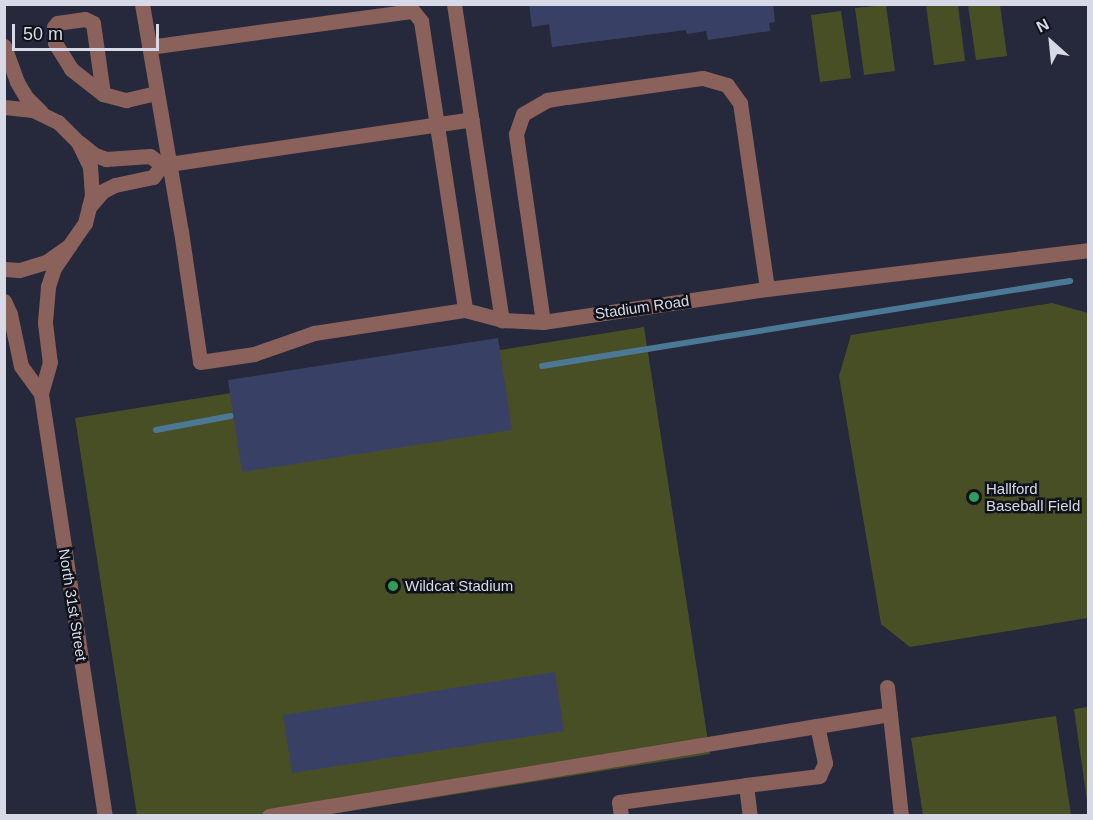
<!DOCTYPE html>
<html>
<head>
<meta charset="utf-8">
<style>
	body { margin:0 }
	#map { position:relative; width:1093px; height:820px; overflow:hidden; background:#25293b; font-family:Helvetica,sans-serif }
	div>[style] { position:absolute }
	.green>* { inset:0; background:#494f25 }
	.stream>* { height:6px; margin:-3px; padding:0 3px; transform-origin:3px; border-radius:3px; background:#4b7894 }
	.building>* { inset:0; background:#394066 }
	.minor>* { height:15px; margin:-7.5px; padding:0 7.5px; transform-origin:7.5px; border-radius:7.5px; background:#8b615c }
	.dots>* { width:16px; height:16px; translate:-50% -50%; box-sizing:border-box; border:3px solid #10121a; border-radius:50% }
	span { translate:-50% -50%; white-space:nowrap; text-align:center; line-height:1.15; -webkit-text-stroke:5px #10121a; paint-order:stroke }
	.street-label { font-size:15px; color:#d7dae6 }
	.poi-label { font-size:15px; color:#d7dae6 }
	.left { translate:0 -50%; text-align:left }
	.frame { position:absolute; inset:0; border:6px solid #d7dae6; pointer-events:none }
	.north { position:absolute; left:1021px; top:12px; width:60px; height:60px; -webkit-text-stroke:4px #10121a; paint-order:stroke; rotate:333deg; font-size:16px; font-weight:700; line-height:24px; text-align:center; color:#d7dae6 }
	.north::after { content:''; display:block; margin:auto; width:21px; height:27px; background:#d7dae6; clip-path:polygon(50% 0,100% 100%,50% 72%,0 100%) }
	.scale { position:absolute; left:12px; top:24px; width:147px; height:27px; box-sizing:border-box; border:3px solid #d7dae6; border-top:0; padding-left:8px; font-size:18px; line-height:21px; white-space:nowrap; color:#d7dae6; -webkit-text-stroke:4px #10121a; paint-order:stroke }
</style>
</head>
<body>
<div id="map">
	<div class="green">
		<div style="clip-path:polygon(886px 5px,895px 71px,864px 75px,855px 8px)"></div>
		<div style="clip-path:polygon(926px 5px,958px 5px,965px 61px,934px 65px)"></div>
		<div style="clip-path:polygon(968px 5px,1000px 5px,1007px 56px,976px 60px)"></div>
		<div style="clip-path:polygon(841px 11px,851px 78px,820px 82px,811px 15px)"></div>
		<div style="clip-path:polygon(1052px 303px,1088px 313px,1088px 618px,910px 647px,881px 624px,839px 376px,851px 335px)"></div>
		<div style="clip-path:polygon(644px 327px,710px 754px,325px 815px,137px 815px,75px 418px)"></div>
		<div style="clip-path:polygon(1088px 707px,1088px 808px,1074px 709px)"></div>
		<div style="clip-path:polygon(1056px 716px,1071px 815px,923px 815px,911px 738px)"></div>
	</div>
	<div class="stream">
		<div style="left:542px;top:366px;width:535px;rotate:-9.15deg"></div>
		<div style="left:156px;top:430px;width:76px;rotate:-10.6deg"></div>
	</div>
	<div class="building">
		<div style="clip-path:polygon(529px 4px,773px 4px,775px 22px,769px 23px,770px 31px,708px 40px,706px 31px,687px 34px,686px 30px,552px 47px,549px 24px,532px 27px)"></div>
		<div style="clip-path:polygon(498px 338px,512px 430px,242px 472px,228px 380px)"></div>
		<div style="clip-path:polygon(555px 672px,564px 731px,292px 773px,283px 715px)"></div>
	</div>
	<div class="minor">
		<div style="left:142px;top:4px;width:230px;rotate:80.3deg"></div>
		<div style="left:181px;top:231px;width:132px;rotate:81.7deg"></div>
		<div style="left:200px;top:362px;width:55px;rotate:-8.4deg"></div>
		<div style="left:254px;top:354px;width:64px;rotate:-19.3deg"></div>
		<div style="left:314px;top:333px;width:153px;rotate:-8.7deg"></div>
		<div style="left:465px;top:310px;width:38px;rotate:15deg"></div>
		<div style="left:502px;top:320px;width:41px;rotate:2.8deg"></div>
		<div style="left:543px;top:322px;width:226px;rotate:-8.4deg"></div>
		<div style="left:767px;top:289px;width:323px;rotate:-6.9deg"></div>
		<div style="left:454px;top:4px;width:320px;rotate:81.4deg"></div>
		<div style="left:4px;top:46px;width:38px;rotate:70deg"></div>
		<div style="left:17px;top:82px;width:17px;rotate:59deg"></div>
		<div style="left:26px;top:97px;width:21px;rotate:45deg"></div>
		<div style="left:149px;top:47px;width:266px;rotate:-7.8deg"></div>
		<div style="left:413px;top:11px;width:13px;rotate:51deg"></div>
		<div style="left:421px;top:21px;width:292px;rotate:81.3deg"></div>
		<div style="left:103px;top:94px;width:72px;rotate:-98deg"></div>
		<div style="left:93px;top:23px;width:9px;rotate:-153deg"></div>
		<div style="left:85px;top:19px;width:28px;rotate:172deg"></div>
		<div style="left:57px;top:23px;width:5px;rotate:127deg"></div>
		<div style="left:54px;top:27px;width:16px;rotate:86deg"></div>
		<div style="left:55px;top:43px;width:31px;rotate:58deg"></div>
		<div style="left:71px;top:69px;width:41px;rotate:38deg"></div>
		<div style="left:103px;top:94px;width:24px;rotate:15deg"></div>
		<div style="left:126px;top:100px;width:32px;rotate:-13deg"></div>
		<div style="left:4px;top:107px;width:29px;rotate:6deg"></div>
		<div style="left:33px;top:110px;width:28px;rotate:26deg"></div>
		<div style="left:58px;top:122px;width:28px;rotate:45deg"></div>
		<div style="left:78px;top:142px;width:28px;rotate:64deg"></div>
		<div style="left:90px;top:167px;width:28px;rotate:86deg"></div>
		<div style="left:92px;top:195px;width:29px;rotate:104deg"></div>
		<div style="left:85px;top:223px;width:28px;rotate:125deg"></div>
		<div style="left:69px;top:246px;width:28px;rotate:145deg"></div>
		<div style="left:46px;top:262px;width:28px;rotate:163deg"></div>
		<div style="left:19px;top:270px;width:15px;rotate:-176deg"></div>
		<div style="left:80px;top:143px;width:19px;rotate:39deg"></div>
		<div style="left:95px;top:155px;width:12px;rotate:20deg"></div>
		<div style="left:106px;top:159px;width:44px;rotate:-3.9deg"></div>
		<div style="left:150px;top:156px;width:15px;rotate:37deg"></div>
		<div style="left:89px;top:207px;width:21px;rotate:-49deg"></div>
		<div style="left:103px;top:191px;width:13px;rotate:-27deg"></div>
		<div style="left:115px;top:185px;width:39px;rotate:-12deg"></div>
		<div style="left:153px;top:177px;width:15px;rotate:-53deg"></div>
		<div style="left:162px;top:165px;width:313px;rotate:-8.4deg"></div>
		<div style="left:69px;top:246px;width:27px;rotate:124deg"></div>
		<div style="left:54px;top:268px;width:20px;rotate:108deg"></div>
		<div style="left:48px;top:287px;width:36px;rotate:95deg"></div>
		<div style="left:45px;top:323px;width:39px;rotate:83deg"></div>
		<div style="left:50px;top:362px;width:33px;rotate:106deg"></div>
		<div style="left:41px;top:394px;width:427px;rotate:81.4deg"></div>
		<div style="left:4px;top:301px;width:14px;rotate:65deg"></div>
		<div style="left:10px;top:314px;width:53px;rotate:78.1deg"></div>
		<div style="left:21px;top:366px;width:34px;rotate:54deg"></div>
		<div style="left:543px;top:322px;width:190px;rotate:-98.2deg"></div>
		<div style="left:516px;top:134px;width:21px;rotate:-71deg"></div>
		<div style="left:523px;top:114px;width:28px;rotate:-30deg"></div>
		<div style="left:547px;top:100px;width:20px;rotate:-9deg"></div>
		<div style="left:567px;top:97px;width:137px;rotate:-8deg"></div>
		<div style="left:703px;top:78px;width:25px;rotate:16deg"></div>
		<div style="left:727px;top:85px;width:22px;rotate:54deg"></div>
		<div style="left:740px;top:103px;width:188px;rotate:81.7deg"></div>
		<div style="left:887px;top:687px;width:130px;rotate:83.8deg"></div>
		<div style="left:746px;top:785px;width:74px;rotate:-7deg"></div>
		<div style="left:819px;top:776px;width:14px;rotate:-65deg"></div>
		<div style="left:825px;top:763px;width:38px;rotate:-102deg"></div>
		<div style="left:817px;top:726px;width:74px;rotate:-9.3deg"></div>
		<div style="left:269px;top:816px;width:555px;rotate:-9.33deg"></div>
		<div style="left:621px;top:816px;width:14px;rotate:-98deg"></div>
		<div style="left:619px;top:802px;width:128px;rotate:-7.6deg"></div>
		<div style="left:746px;top:785px;width:31px;rotate:83deg"></div>
	</div>
	<div class="dots">
		<div style="left:974px;top:497px;background:#2e9e5b"></div>
		<div style="left:393px;top:586px;background:#2e9e5b"></div>
	</div>
	<div class="street-label">
		<span style="left:642px;top:307px;rotate:-8deg">Stadium Road</span>
		<span style="left:73px;top:605px;rotate:81deg">North 31st Street</span>
	</div>
	<div class="poi-label">
		<span class="left" style="left:986px;top:497px">Hallford<br>Baseball Field</span>
		<span class="left" style="left:405px;top:586px">Wildcat Stadium</span>
	</div>
	<div class="frame"></div>
	<div class="north">N</div>
	<div class="scale">50 m</div>
</div>
</body>
</html>
